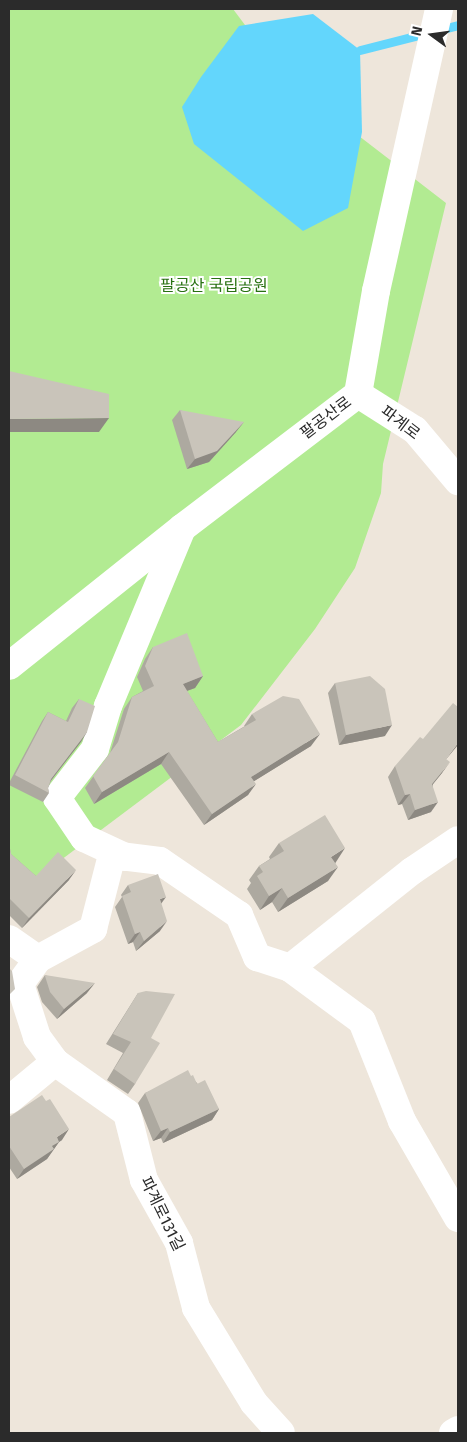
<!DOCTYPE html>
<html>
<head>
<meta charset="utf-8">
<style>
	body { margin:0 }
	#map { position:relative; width:467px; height:1442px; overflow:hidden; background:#eee6db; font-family:"Fira Sans","Noto Sans KR",sans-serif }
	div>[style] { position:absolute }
	.green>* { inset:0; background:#b2eb92 }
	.water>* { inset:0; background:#63d6fc }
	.stream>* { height:9px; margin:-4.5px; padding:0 4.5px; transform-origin:4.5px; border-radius:4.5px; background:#63d6fc }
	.street>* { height:28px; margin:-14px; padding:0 14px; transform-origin:14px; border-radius:14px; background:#fff }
	.secondary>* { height:28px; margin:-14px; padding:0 14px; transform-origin:14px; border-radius:14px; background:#fff }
	.wall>* { inset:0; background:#ada9a0 }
	.shaded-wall>* { inset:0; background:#8d8982 }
	.building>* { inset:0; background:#c9c4ba }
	span { translate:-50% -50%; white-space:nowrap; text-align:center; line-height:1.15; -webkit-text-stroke:4px #fff; paint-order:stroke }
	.park-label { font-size:16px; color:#287112 }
	.street-label { font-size:16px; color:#2b2b2b }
	.frame { position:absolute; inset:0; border:10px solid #2b2b2b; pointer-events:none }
	.north { position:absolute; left:407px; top:10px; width:50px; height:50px; -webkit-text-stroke:4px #fff; paint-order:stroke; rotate:284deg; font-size:14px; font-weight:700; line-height:20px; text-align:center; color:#2b2b2b }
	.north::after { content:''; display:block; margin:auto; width:18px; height:22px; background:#2b2b2b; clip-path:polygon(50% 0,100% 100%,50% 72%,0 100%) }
</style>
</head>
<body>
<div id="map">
	<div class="green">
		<div style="clip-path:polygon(9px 9px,233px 9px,248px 29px,333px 116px,446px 203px,383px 464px,381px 493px,355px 568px,315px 629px,241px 725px,9px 899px)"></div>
	</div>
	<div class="water">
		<div style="clip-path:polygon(313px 14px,360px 50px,362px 132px,348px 208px,303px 231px,194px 144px,182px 107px,201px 77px,239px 26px)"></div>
	</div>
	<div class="stream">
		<div style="left:360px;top:50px;width:101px;rotate:-14.3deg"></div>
	</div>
	<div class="street">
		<div style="left:125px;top:857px;width:45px;rotate:-155.1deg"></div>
		<div style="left:84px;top:838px;width:48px;rotate:-124deg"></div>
		<div style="left:57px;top:798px;width:62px;rotate:-52.2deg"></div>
		<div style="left:95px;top:749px;width:45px;rotate:-73.2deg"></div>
		<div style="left:108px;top:706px;width:193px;rotate:-67.4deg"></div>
		<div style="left:9px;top:939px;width:35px;rotate:35deg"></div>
		<div style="left:38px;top:959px;width:63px;rotate:-28.6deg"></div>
		<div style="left:93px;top:929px;width:76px;rotate:-75.6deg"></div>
		<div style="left:112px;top:855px;width:48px;rotate:7.1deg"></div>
		<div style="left:160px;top:861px;width:96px;rotate:34.4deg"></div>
		<div style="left:239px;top:915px;width:46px;rotate:66.8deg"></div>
		<div style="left:257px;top:957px;width:35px;rotate:18deg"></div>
		<div style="left:290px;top:968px;width:89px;rotate:36.4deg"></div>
		<div style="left:362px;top:1021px;width:108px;rotate:68.2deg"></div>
		<div style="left:402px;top:1121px;width:112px;rotate:60deg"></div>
		<div style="left:38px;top:959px;width:31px;rotate:126deg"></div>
		<div style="left:20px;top:984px;width:56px;rotate:72.2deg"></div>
		<div style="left:37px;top:1037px;width:31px;rotate:54deg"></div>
		<div style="left:55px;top:1062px;width:88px;rotate:35.3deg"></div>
		<div style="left:127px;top:1113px;width:69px;rotate:75.8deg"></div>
		<div style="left:144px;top:1180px;width:72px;rotate:60.9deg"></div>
		<div style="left:179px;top:1243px;width:67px;rotate:75.3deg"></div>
		<div style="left:196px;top:1308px;width:111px;rotate:58.6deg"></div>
		<div style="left:254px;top:1403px;width:40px;rotate:48deg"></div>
		<div style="left:290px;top:968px;width:156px;rotate:-38.5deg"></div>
		<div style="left:412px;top:871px;width:55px;rotate:-34deg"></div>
		<div style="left:9px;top:1100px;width:60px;rotate:-39.6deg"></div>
		<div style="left:453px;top:1433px;width:6px;rotate:-31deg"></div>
	</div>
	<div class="secondary">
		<div style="left:358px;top:394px;width:67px;rotate:32.3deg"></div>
		<div style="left:415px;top:430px;width:67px;rotate:49.9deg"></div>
		<div style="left:9px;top:666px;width:221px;rotate:-38.6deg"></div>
		<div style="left:182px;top:528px;width:221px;rotate:-37.3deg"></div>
		<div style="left:358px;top:394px;width:105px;rotate:-80.1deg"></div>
		<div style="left:376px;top:291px;width:289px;rotate:-77.4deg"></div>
	</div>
	<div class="wall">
		<div style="clip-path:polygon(180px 410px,236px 432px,209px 462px,187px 469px,172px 420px)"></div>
		<div style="clip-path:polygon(153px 647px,203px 676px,195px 688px,187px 691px,218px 742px,245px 726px,244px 726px,252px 714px,311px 746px,254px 781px,248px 795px,204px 825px,161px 764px,94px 804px,85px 788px,110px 753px,124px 709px,132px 697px,143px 691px,137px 677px,145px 659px)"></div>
		<div style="clip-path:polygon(335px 683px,385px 736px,339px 745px,328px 693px)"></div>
		<div style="clip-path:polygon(79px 699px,87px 732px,51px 781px,48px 788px,49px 793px,43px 802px,9px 785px,9px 783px,42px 721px,48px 712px,66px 721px,72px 708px)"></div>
		<div style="clip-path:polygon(446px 759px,442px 773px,433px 784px,431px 812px,408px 820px,402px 804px,398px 805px,388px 777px,395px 766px)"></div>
		<div style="clip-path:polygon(9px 843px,11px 854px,36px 876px,69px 880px,22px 928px,9px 915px)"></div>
		<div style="clip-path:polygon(279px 843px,336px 862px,328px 881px,278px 912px,272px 902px,260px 910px,247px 889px,251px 883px,249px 880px,259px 866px,270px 859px,269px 857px)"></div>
		<div style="clip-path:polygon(128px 885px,161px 904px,160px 931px,136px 951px,133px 942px,128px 944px,115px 907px,122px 897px,121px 895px)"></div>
		<div style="clip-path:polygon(45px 975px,87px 993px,57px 1019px,42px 1002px,37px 987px)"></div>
		<div style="clip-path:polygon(138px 993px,151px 1038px,135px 1084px,128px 1094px,107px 1080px,123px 1053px,106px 1044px)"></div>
		<div style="clip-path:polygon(191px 1076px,219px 1109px,212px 1120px,163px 1143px,161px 1138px,153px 1141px,138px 1103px,145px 1093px)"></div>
		<div style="clip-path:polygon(9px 1117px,62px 1140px,59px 1142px,47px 1159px,17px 1179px,9px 1167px)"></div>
	</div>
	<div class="shaded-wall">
		<div style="clip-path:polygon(109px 418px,99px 432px,9px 432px,9px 419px)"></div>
		<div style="clip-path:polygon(244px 422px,236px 432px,209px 462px,187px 469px,195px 459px)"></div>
		<div style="clip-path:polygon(203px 676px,195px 688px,175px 695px,183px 684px)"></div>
		<div style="clip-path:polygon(392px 725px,385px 736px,339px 745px,346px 735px)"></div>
		<div style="clip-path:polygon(87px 732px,81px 742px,45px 788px,51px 779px)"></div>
		<div style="clip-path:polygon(320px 734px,311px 746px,243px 788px,251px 777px)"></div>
		<div style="clip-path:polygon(458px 743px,458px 745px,438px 769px,446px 759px)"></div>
		<div style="clip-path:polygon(169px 752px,161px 764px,94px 804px,102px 792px)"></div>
		<div style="clip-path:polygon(450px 762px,442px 773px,425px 794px,432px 784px)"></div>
		<div style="clip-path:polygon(256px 784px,248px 795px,204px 825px,212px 814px)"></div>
		<div style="clip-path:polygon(410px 794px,402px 804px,398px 805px,405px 795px)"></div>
		<div style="clip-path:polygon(438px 802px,431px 812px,408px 820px,415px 810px)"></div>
		<div style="clip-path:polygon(345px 848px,336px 862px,322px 871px,331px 857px)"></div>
		<div style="clip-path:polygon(338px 867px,328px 881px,278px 912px,288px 898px)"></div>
		<div style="clip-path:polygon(76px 870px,69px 880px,22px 928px,29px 918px)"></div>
		<div style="clip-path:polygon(282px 888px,272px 902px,260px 910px,269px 896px)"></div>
		<div style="clip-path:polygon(166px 897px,158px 908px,160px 899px)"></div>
		<div style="clip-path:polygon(167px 921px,160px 931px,136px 951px,144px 941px)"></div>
		<div style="clip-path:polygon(140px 932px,133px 942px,128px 944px,135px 934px)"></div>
		<div style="clip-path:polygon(95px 983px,87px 993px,57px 1019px,64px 1009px)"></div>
		<div style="clip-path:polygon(219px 1109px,212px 1120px,163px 1143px,170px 1132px)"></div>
		<div style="clip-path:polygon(168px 1128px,161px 1138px,153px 1141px,161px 1131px)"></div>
		<div style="clip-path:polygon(69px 1129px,62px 1140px,59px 1142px,47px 1159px,17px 1179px,24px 1169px,57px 1137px)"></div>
	</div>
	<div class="building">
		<div style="clip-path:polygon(9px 371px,109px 394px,109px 418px,9px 419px)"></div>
		<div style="clip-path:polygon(180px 410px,244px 422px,217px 451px,195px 459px)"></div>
		<div style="clip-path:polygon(187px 633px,203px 676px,183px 684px,218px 742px,256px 720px,252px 714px,283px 696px,299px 699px,320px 734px,251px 777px,256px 784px,212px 814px,169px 752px,102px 792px,93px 776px,118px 742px,132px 697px,154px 686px,145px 666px,153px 647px)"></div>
		<div style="clip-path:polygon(370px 676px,385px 689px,392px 725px,346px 735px,335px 683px)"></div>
		<div style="clip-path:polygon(79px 699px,95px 706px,87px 732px,51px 779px,48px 788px,49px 793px,15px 775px,48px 712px,68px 722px)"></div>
		<div style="clip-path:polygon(453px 703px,458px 707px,458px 743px,446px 759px,450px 762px,432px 784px,438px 802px,415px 810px,410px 794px,405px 795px,395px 766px,420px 737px,423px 739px)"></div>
		<div style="clip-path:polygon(325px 815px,345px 848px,331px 857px,338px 867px,288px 898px,282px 888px,269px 896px,257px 876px,263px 872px,259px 866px,284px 851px,279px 843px)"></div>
		<div style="clip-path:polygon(9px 843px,11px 854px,36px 876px,58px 852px,76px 870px,29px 918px,9px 898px)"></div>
		<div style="clip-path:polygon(158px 874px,166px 897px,160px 899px,167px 921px,144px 941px,140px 932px,135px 934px,122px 896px,131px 892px,128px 885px)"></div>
		<div style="clip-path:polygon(9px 968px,12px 971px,15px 989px,9px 995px)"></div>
		<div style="clip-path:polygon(45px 975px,95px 983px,64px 1009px,50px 992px,45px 976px)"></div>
		<div style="clip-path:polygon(146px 991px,175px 994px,151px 1038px,160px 1043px,135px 1084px,114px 1069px,131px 1042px,113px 1034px,138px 993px)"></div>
		<div style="clip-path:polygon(188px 1070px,191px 1076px,193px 1075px,197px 1084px,205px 1080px,219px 1109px,170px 1132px,168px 1128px,161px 1131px,145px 1093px)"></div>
		<div style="clip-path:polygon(42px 1095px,46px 1101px,50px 1099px,69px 1129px,57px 1137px,59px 1142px,52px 1146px,54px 1149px,24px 1169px,9px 1146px,9px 1117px)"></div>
	</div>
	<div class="park-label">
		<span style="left:214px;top:286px">팔공산 국립공원</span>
	</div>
	<div class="street-label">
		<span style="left:326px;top:418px;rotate:-37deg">팔공산로</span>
		<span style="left:400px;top:423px;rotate:37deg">파계로</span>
		<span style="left:162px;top:1214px;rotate:64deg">파계로131길</span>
	</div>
	<div class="frame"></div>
	<div class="north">N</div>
</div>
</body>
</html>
